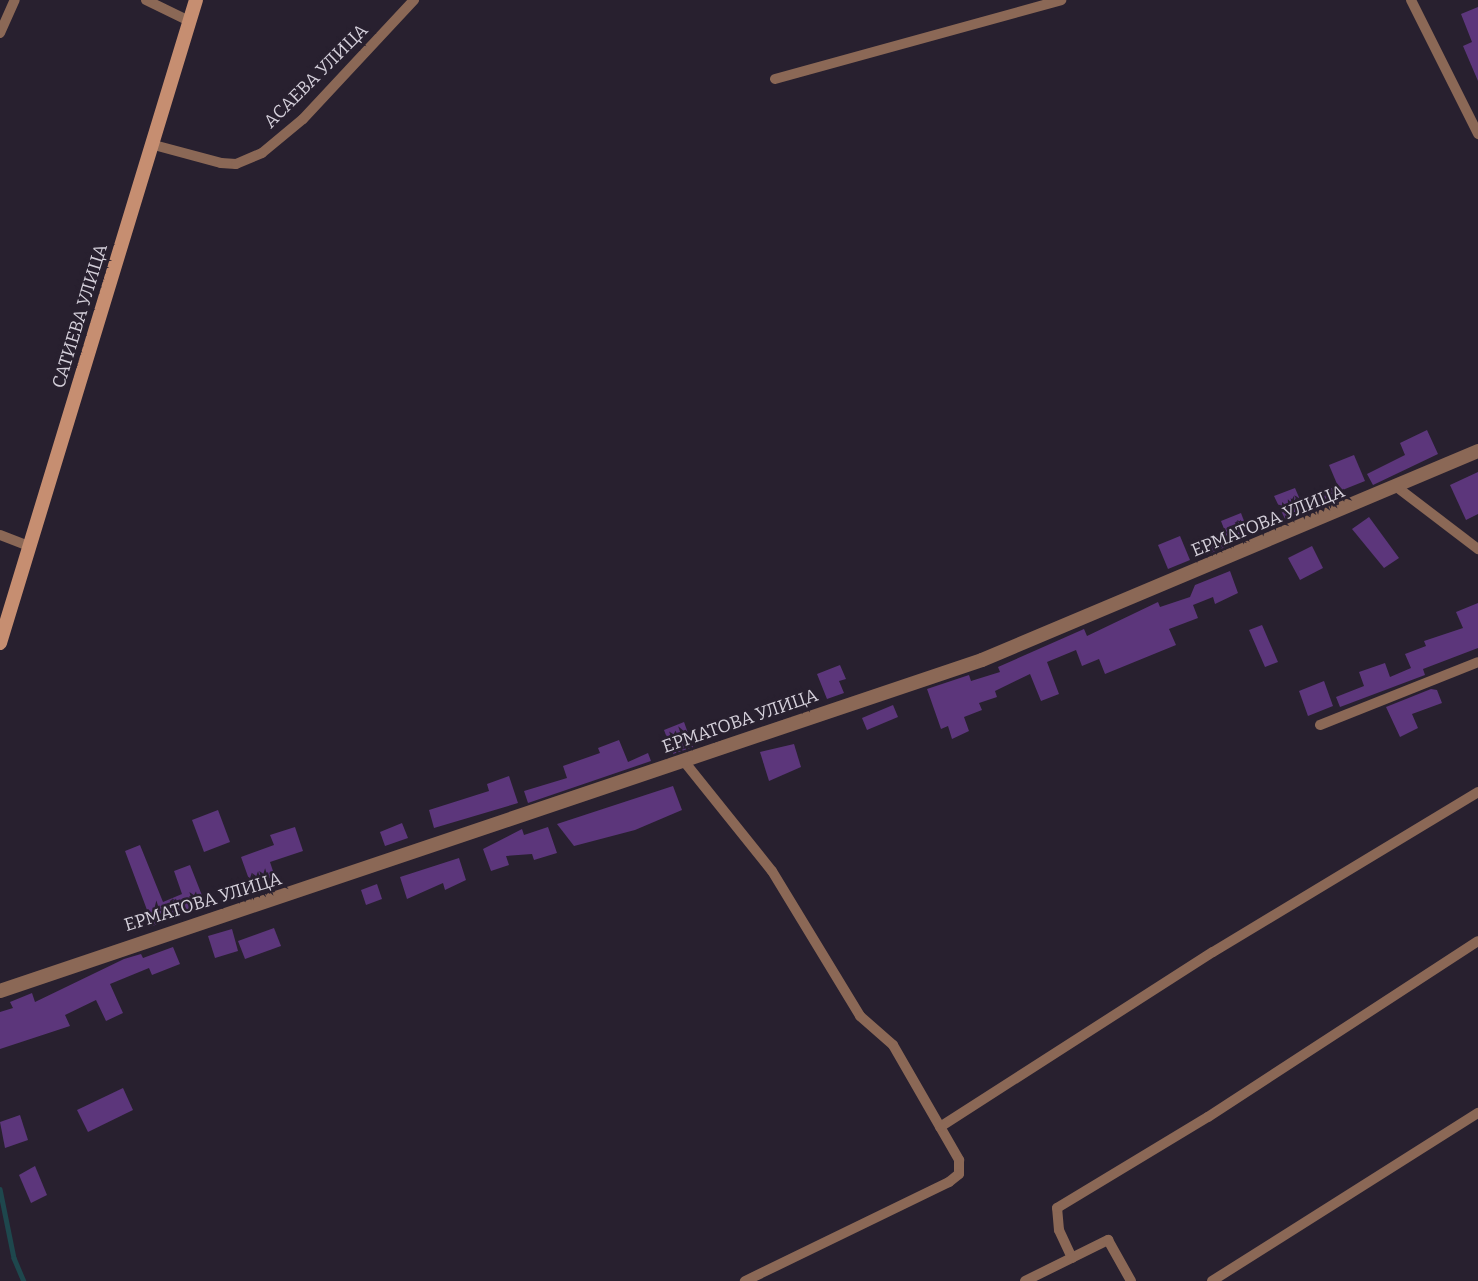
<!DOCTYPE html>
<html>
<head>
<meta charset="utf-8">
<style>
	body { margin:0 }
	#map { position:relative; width:1478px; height:1281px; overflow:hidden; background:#28202f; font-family:Bitter,serif }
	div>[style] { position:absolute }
	.stream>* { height:4.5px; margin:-2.25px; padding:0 2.25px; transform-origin:2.25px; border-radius:2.25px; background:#1e474d }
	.building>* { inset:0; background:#5c367b }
	.minor>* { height:10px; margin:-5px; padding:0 5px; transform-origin:5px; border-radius:5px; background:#8b6856 }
	.tertiary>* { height:14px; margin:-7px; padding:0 7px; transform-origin:7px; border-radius:7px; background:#8b6856 }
	.secondary>* { height:14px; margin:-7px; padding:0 7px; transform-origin:7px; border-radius:7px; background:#c68e71 }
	span { translate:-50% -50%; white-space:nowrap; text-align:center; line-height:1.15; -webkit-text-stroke:5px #28202f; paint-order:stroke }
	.street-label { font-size:18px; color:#d4cfda }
</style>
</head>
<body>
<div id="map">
	<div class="stream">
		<div style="left:0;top:1189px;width:70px;rotate:78.5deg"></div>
		<div style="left:14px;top:1258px;width:25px;rotate:67deg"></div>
	</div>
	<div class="building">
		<div style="clip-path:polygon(1478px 7px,1478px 81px,1463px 46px,1472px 42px,1461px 14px)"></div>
		<div style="clip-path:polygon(1427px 430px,1438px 454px,1373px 485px,1367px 474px,1405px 455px,1400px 443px)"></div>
		<div style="clip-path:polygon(1354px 455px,1365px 481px,1340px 491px,1329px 465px)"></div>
		<div style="clip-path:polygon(1478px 472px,1478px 514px,1466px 520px,1450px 485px)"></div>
		<div style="clip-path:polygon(1295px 488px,1301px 502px,1332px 488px,1337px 500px,1285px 519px,1274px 496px)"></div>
		<div style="clip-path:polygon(1241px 513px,1249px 534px,1229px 542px,1221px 521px)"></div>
		<div style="clip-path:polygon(1369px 517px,1399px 558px,1384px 568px,1352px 529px)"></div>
		<div style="clip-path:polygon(1180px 536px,1190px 560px,1168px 569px,1158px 545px)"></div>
		<div style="clip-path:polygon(1224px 537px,1228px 546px,1206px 555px,1202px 546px)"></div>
		<div style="clip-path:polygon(1312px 546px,1323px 568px,1300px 580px,1288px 558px)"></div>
		<div style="clip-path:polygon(1230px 571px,1238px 593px,1215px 604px,1213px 597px,1193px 605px,1198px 618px,1169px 629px,1176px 645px,1105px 674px,1099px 659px,1082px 666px,1076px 650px,1047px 662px,1059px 694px,1041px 701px,1030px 674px,995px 691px,997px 697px,979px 703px,982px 710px,964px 717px,969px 731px,952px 739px,948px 726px,941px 729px,927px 689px,969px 675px,971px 681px,1000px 672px,998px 667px,1084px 629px,1087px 636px,1158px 602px,1160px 607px,1190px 597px,1195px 585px)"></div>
		<div style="clip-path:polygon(1478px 603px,1478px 648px,1423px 669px,1425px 675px,1340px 707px,1336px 697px,1364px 686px,1359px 672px,1385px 663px,1390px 677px,1411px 668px,1405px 654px,1426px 646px,1424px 641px,1463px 628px,1456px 612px)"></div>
		<div style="clip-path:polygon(1262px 625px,1278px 662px,1265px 667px,1249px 630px)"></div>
		<div style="clip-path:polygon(840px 665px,846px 679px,839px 681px,844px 693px,827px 699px,817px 674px)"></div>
		<div style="clip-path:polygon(1324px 681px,1333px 706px,1308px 716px,1299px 691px)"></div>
		<div style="clip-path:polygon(1431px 689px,1437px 690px,1442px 703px,1412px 714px,1418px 728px,1400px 737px,1386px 707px)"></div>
		<div style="clip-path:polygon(893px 705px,898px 717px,867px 730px,862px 718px)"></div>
		<div style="clip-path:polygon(684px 722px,693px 747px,673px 754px,664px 730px)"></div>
		<div style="clip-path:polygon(619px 740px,628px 762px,648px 753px,651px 761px,528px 803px,524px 791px,567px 778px,563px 766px,600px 753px,598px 748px)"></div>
		<div style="clip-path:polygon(794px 744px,801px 767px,769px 781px,760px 752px)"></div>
		<div style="clip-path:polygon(509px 776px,518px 803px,434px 828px,429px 810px,489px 791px,487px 784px)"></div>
		<div style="clip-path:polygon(673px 786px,682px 810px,635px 830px,574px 846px,557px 824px)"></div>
		<div style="clip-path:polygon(218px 810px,230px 842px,204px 852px,192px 820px)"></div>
		<div style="clip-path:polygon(402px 823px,408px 838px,385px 846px,380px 832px)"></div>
		<div style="clip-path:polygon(295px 827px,303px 851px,270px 862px,275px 877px,251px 885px,241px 857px,274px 845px,270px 835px)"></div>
		<div style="clip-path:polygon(548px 827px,557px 853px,534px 860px,532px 854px,506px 856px,509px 865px,491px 871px,483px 849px,522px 829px,524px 835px)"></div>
		<div style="clip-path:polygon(140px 845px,163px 902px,182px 894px,174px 871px,190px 865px,205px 903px,153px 926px,125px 851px)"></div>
		<div style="clip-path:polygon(459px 858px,466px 880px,445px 890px,443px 883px,407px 899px,400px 877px)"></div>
		<div style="clip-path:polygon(377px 884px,382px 899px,366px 905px,361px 890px)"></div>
		<div style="clip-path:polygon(274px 928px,281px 946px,245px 959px,238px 941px)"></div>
		<div style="clip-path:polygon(232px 929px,238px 951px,215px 958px,208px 936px)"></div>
		<div style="clip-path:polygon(173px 947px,180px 964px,152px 975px,149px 968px,110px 984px,123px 1013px,106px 1021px,96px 1000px,65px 1015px,70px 1026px,0 1049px,0 1012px,13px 1008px,10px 1002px,32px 993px,35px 1002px,124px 959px,141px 954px,143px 958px)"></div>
		<div style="clip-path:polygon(123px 1088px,133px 1110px,88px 1132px,77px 1110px)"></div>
		<div style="clip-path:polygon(20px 1115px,28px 1140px,5px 1148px,0 1122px)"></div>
		<div style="clip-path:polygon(35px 1166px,47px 1195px,31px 1203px,19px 1175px)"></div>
	</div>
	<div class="minor">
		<div style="left:146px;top:0;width:48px;rotate:26deg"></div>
		<div style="left:1411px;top:0;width:150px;rotate:63.4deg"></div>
		<div style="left:0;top:33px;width:36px;rotate:-66deg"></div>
		<div style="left:775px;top:79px;width:297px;rotate:-15.4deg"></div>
		<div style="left:154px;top:145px;width:69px;rotate:15deg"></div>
		<div style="left:221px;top:163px;width:15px;rotate:4deg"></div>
		<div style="left:236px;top:164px;width:28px;rotate:-23deg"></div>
		<div style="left:262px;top:153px;width:53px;rotate:-39.7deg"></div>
		<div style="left:303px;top:119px;width:163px;rotate:-47deg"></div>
		<div style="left:1398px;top:488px;width:101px;rotate:37.3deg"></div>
		<div style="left:0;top:535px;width:31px;rotate:21deg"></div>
		<div style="left:1320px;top:725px;width:170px;rotate:-21.7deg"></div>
		<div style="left:683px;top:760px;width:142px;rotate:51.3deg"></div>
		<div style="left:772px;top:871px;width:170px;rotate:58.7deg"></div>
		<div style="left:860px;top:1016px;width:44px;rotate:41.3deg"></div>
		<div style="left:893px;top:1045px;width:133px;rotate:60.1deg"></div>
		<div style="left:959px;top:1160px;width:14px;rotate:90deg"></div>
		<div style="left:959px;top:1174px;width:13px;rotate:141deg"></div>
		<div style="left:949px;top:1182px;width:227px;rotate:154.1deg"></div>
		<div style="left:940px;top:1127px;width:324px;rotate:-32.7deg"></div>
		<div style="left:1213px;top:952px;width:310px;rotate:-31.1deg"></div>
		<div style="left:1072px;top:1258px;width:31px;rotate:-115deg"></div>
		<div style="left:1059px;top:1230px;width:22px;rotate:-95deg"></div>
		<div style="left:1057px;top:1208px;width:176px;rotate:-31.1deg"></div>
		<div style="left:1208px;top:1117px;width:322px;rotate:-33.1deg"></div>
		<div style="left:1025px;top:1281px;width:93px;rotate:-26.3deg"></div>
		<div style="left:1108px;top:1240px;width:47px;rotate:60.7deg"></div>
		<div style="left:1212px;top:1281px;width:315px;rotate:-32.3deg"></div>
	</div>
	<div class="tertiary">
		<div style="left:0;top:991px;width:1036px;rotate:-18.63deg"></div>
		<div style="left:982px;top:660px;width:538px;rotate:-22.85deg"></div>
	</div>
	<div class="secondary">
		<div style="left:0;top:643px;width:672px;rotate:-73.05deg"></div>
	</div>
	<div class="street-label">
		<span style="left:316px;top:76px;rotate:-45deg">АСАЕВА УЛИЦА</span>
		<span style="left:80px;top:316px;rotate:-73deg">САТИЕВА УЛИЦА</span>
		<span style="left:1268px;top:521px;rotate:-22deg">ЕРМАТОВА УЛИЦА</span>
		<span style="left:740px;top:721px;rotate:-19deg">ЕРМАТОВА УЛИЦА</span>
		<span style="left:203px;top:902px;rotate:-17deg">ЕРМАТОВА УЛИЦА</span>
	</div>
</div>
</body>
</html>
